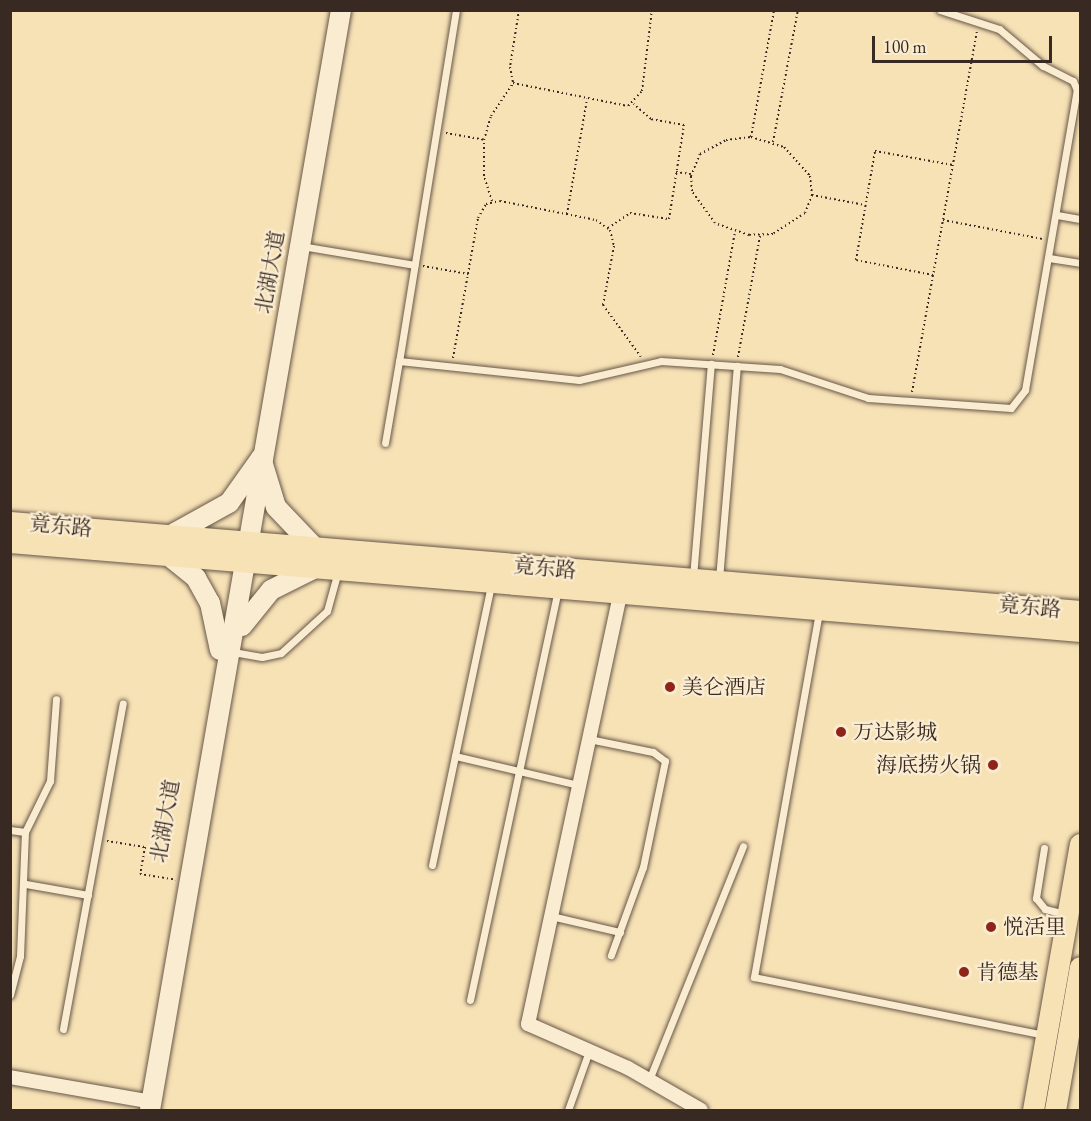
<!DOCTYPE html>
<html>
<head>
<meta charset="utf-8">
<style>
	body { margin:0 }
	#map { position:relative; width:1091px; height:1121px; overflow:hidden; background:#f7e2b6; font-family:"EB Garamond","Noto Serif SC",serif }
	div>[style] { position:absolute }
	.path>* { height:2px; margin-top:-1px; transform-origin:0; background:repeating-linear-gradient(90deg,#382923 0 1.5px,transparent 0 4.5px) }
	.roads { filter:drop-shadow(0 0 2px #685748) drop-shadow(0 0 2px #685748) }
	.lane>* { height:7px; margin:-3.5px; padding:0 3.5px; transform-origin:3.5px; border-radius:3.5px; background:#faecd0 }
	.street>* { height:14px; margin:-7px; padding:0 7px; transform-origin:7px; border-radius:7px; background:#faecd0 }
	.secondary>* { height:20px; margin:-10px; padding:0 10px; transform-origin:10px; border-radius:10px; background:#faecd0 }
	.primary>* { height:21px; margin:-10.5px; padding:0 10.5px; transform-origin:10.5px; border-radius:10.5px; background:#f7e2b6 }
	.dots>* { width:16px; height:16px; translate:-50% -50%; box-sizing:border-box; border:3px solid #faecd0; border-radius:50% }
	span { translate:-50% -50%; white-space:nowrap; text-align:center; line-height:1.15; -webkit-text-stroke:4.5px #faecd0; paint-order:stroke }
	.street-label { font-size:21px; color:#382923 }
	.poi-label { font-size:21px; color:#382923 }
	.left { translate:0 -50%; text-align:left }
	.right { translate:-100% -50%; text-align:right }
	.frame { position:absolute; inset:0; border:12px solid #382923; pointer-events:none }
	.scale { position:absolute; left:872px; top:36px; width:180px; height:27px; box-sizing:border-box; border:3px solid #382923; border-top:0; padding-left:8px; font-size:18px; line-height:21px; white-space:nowrap; color:#382923; -webkit-text-stroke:4px #faecd0; paint-order:stroke }
</style>
</head>
<body>
<div id="map">
	<div class="path">
		<div style="left:519px;top:10px;width:58px;rotate:99deg"></div>
		<div style="left:510px;top:67px;width:16px;rotate:79deg"></div>
		<div style="left:513px;top:83px;width:117px;rotate:11.3deg"></div>
		<div style="left:628px;top:106px;width:21px;rotate:-47deg"></div>
		<div style="left:642px;top:91px;width:82px;rotate:-83deg"></div>
		<div style="left:446px;top:133px;width:39px;rotate:10deg"></div>
		<div style="left:751px;top:137px;width:34px;rotate:17deg"></div>
		<div style="left:784px;top:147px;width:39px;rotate:48deg"></div>
		<div style="left:810px;top:176px;width:19px;rotate:84deg"></div>
		<div style="left:812px;top:195px;width:19px;rotate:111deg"></div>
		<div style="left:805px;top:213px;width:38px;rotate:147deg"></div>
		<div style="left:773px;top:234px;width:24px;rotate:178deg"></div>
		<div style="left:749px;top:235px;width:36px;rotate:-161deg"></div>
		<div style="left:715px;top:223px;width:39px;rotate:-126deg"></div>
		<div style="left:692px;top:191px;width:15px;rotate:-94deg"></div>
		<div style="left:691px;top:176px;width:24px;rotate:-68deg"></div>
		<div style="left:700px;top:154px;width:30px;rotate:-28deg"></div>
		<div style="left:726px;top:140px;width:25px;rotate:-7deg"></div>
		<div style="left:751px;top:137px;width:129px;rotate:-79.7deg"></div>
		<div style="left:773px;top:142px;width:134px;rotate:-79.3deg"></div>
		<div style="left:676px;top:172px;width:15px;rotate:8deg"></div>
		<div style="left:812px;top:195px;width:54px;rotate:10.7deg"></div>
		<div style="left:492px;top:201px;width:26px;rotate:-108deg"></div>
		<div style="left:484px;top:176px;width:36px;rotate:-90deg"></div>
		<div style="left:484px;top:140px;width:25px;rotate:-74deg"></div>
		<div style="left:491px;top:116px;width:40px;rotate:-56deg"></div>
		<div style="left:567px;top:214px;width:117px;rotate:-80.1deg"></div>
		<div style="left:943px;top:220px;width:102px;rotate:10.8deg"></div>
		<div style="left:608px;top:228px;width:27px;rotate:-34deg"></div>
		<div style="left:630px;top:213px;width:39px;rotate:9deg"></div>
		<div style="left:669px;top:219px;width:95px;rotate:-80.9deg"></div>
		<div style="left:684px;top:125px;width:34px;rotate:-170deg"></div>
		<div style="left:651px;top:119px;width:23px;rotate:-139deg"></div>
		<div style="left:423px;top:266px;width:46px;rotate:10.1deg"></div>
		<div style="left:933px;top:275px;width:78px;rotate:-169deg"></div>
		<div style="left:856px;top:260px;width:111px;rotate:-80.1deg"></div>
		<div style="left:875px;top:151px;width:79px;rotate:10.2deg"></div>
		<div style="left:713px;top:355px;width:126px;rotate:-79.9deg"></div>
		<div style="left:738px;top:357px;width:123px;rotate:-79.7deg"></div>
		<div style="left:453px;top:358px;width:142px;rotate:-79.9deg"></div>
		<div style="left:478px;top:218px;width:16px;rotate:-60deg"></div>
		<div style="left:486px;top:204px;width:14px;rotate:-12deg"></div>
		<div style="left:500px;top:201px;width:98px;rotate:11.2deg"></div>
		<div style="left:596px;top:220px;width:17px;rotate:36deg"></div>
		<div style="left:610px;top:230px;width:16px;rotate:76deg"></div>
		<div style="left:614px;top:246px;width:60px;rotate:100.6deg"></div>
		<div style="left:603px;top:305px;width:64px;rotate:53.8deg"></div>
		<div style="left:912px;top:392px;width:367px;rotate:-79.8deg"></div>
		<div style="left:107px;top:841px;width:38px;rotate:9deg"></div>
		<div style="left:145px;top:847px;width:27px;rotate:100deg"></div>
		<div style="left:140px;top:874px;width:36px;rotate:9deg"></div>
	</div>
	<div class="roads">
		<div class="lane">
			<div style="left:456px;top:10px;width:356px;rotate:99.2deg"></div>
			<div style="left:399px;top:361px;width:181px;rotate:6deg"></div>
			<div style="left:579px;top:380px;width:84px;rotate:-13deg"></div>
			<div style="left:661px;top:361px;width:119px;rotate:3.8deg"></div>
			<div style="left:780px;top:369px;width:93px;rotate:18.2deg"></div>
			<div style="left:868px;top:398px;width:143px;rotate:4deg"></div>
			<div style="left:1011px;top:408px;width:23px;rotate:-52deg"></div>
			<div style="left:1025px;top:390px;width:304px;rotate:-80.2deg"></div>
			<div style="left:1077px;top:90px;width:10px;rotate:-114deg"></div>
			<div style="left:1073px;top:81px;width:34px;rotate:-153deg"></div>
			<div style="left:1043px;top:66px;width:57px;rotate:-139.9deg"></div>
			<div style="left:999px;top:29px;width:62px;rotate:-162.1deg"></div>
			<div style="left:1057px;top:215px;width:23px;rotate:10deg"></div>
			<div style="left:301px;top:246px;width:115px;rotate:9.5deg"></div>
			<div style="left:1049px;top:258px;width:31px;rotate:9deg"></div>
			<div style="left:385px;top:443px;width:83px;rotate:-80.3deg"></div>
			<div style="left:693px;top:577px;width:214px;rotate:-85.2deg"></div>
			<div style="left:719px;top:579px;width:214px;rotate:-85.2deg"></div>
			<div style="left:819px;top:612px;width:371px;rotate:100.1deg"></div>
			<div style="left:754px;top:977px;width:296px;rotate:11.3deg"></div>
			<div style="left:233px;top:652px;width:29px;rotate:10deg"></div>
			<div style="left:262px;top:657px;width:19px;rotate:-12deg"></div>
			<div style="left:281px;top:653px;width:62px;rotate:-42.4deg"></div>
			<div style="left:327px;top:611px;width:41px;rotate:-74.6deg"></div>
			<div style="left:589px;top:739px;width:65px;rotate:11.5deg"></div>
			<div style="left:653px;top:752px;width:15px;rotate:37deg"></div>
			<div style="left:665px;top:761px;width:108px;rotate:101.7deg"></div>
			<div style="left:643px;top:867px;width:94px;rotate:110deg"></div>
			<div style="left:455px;top:756px;width:127px;rotate:13.2deg"></div>
			<div style="left:10px;top:830px;width:15px;rotate:8deg"></div>
			<div style="left:25px;top:832px;width:57px;rotate:-63.9deg"></div>
			<div style="left:50px;top:781px;width:82px;rotate:-85.8deg"></div>
			<div style="left:1044px;top:848px;width:51px;rotate:99.1deg"></div>
			<div style="left:1036px;top:898px;width:14px;rotate:51deg"></div>
			<div style="left:1045px;top:909px;width:21px;rotate:14deg"></div>
			<div style="left:432px;top:865px;width:285px;rotate:-78.1deg"></div>
			<div style="left:26px;top:884px;width:63px;rotate:10.1deg"></div>
			<div style="left:551px;top:916px;width:71px;rotate:13.1deg"></div>
			<div style="left:10px;top:995px;width:40px;rotate:-75.6deg"></div>
			<div style="left:20px;top:956px;width:124px;rotate:-87.7deg"></div>
			<div style="left:470px;top:1000px;width:419px;rotate:-77.9deg"></div>
			<div style="left:63px;top:1029px;width:331px;rotate:-79.6deg"></div>
			<div style="left:649px;top:1080px;width:252px;rotate:-68.1deg"></div>
			<div style="left:568px;top:1110px;width:63px;rotate:-70.4deg"></div>
		</div>
		<div class="street">
			<div style="left:620px;top:595px;width:439px;rotate:102.1deg"></div>
			<div style="left:528px;top:1024px;width:109px;rotate:23.7deg"></div>
			<div style="left:628px;top:1068px;width:84px;rotate:29.9deg"></div>
			<div style="left:10px;top:1077px;width:144px;rotate:10deg"></div>
		</div>
		<div class="secondary">
			<div style="left:171px;top:535px;width:66px;rotate:-28.9deg"></div>
			<div style="left:229px;top:503px;width:55px;rotate:-54.6deg"></div>
			<div style="left:261px;top:458px;width:51px;rotate:73deg"></div>
			<div style="left:276px;top:507px;width:58px;rotate:46.4deg"></div>
			<div style="left:169px;top:556px;width:35px;rotate:39deg"></div>
			<div style="left:196px;top:578px;width:29px;rotate:61deg"></div>
			<div style="left:210px;top:603px;width:48px;rotate:78deg"></div>
			<div style="left:242px;top:626px;width:46px;rotate:-51.1deg"></div>
			<div style="left:271px;top:590px;width:47px;rotate:-26.6deg"></div>
			<div style="left:150px;top:1110px;width:1116px;rotate:-80.15deg"></div>
		</div>
		<div class="primary">
			<div style="left:10px;top:522px;width:1074px;rotate:4.75deg"></div>
			<div style="left:10px;top:542px;width:1074px;rotate:4.75deg"></div>
			<div style="left:1033px;top:1110px;width:270px;rotate:-80deg"></div>
			<div style="left:1055px;top:1110px;width:145px;rotate:-80.1deg"></div>
		</div>
	</div>
	<div class="dots">
		<div style="left:670px;top:687px;background:#8f2418"></div>
		<div style="left:841px;top:732px;background:#8f2418"></div>
		<div style="left:993px;top:765px;background:#8f2418"></div>
		<div style="left:991px;top:927px;background:#8f2418"></div>
		<div style="left:964px;top:972px;background:#8f2418"></div>
	</div>
	<div class="street-label">
		<span style="left:270px;top:272px;rotate:-80deg">北湖大道</span>
		<span style="left:61px;top:526px;rotate:5deg">竟东路</span>
		<span style="left:545px;top:568px;rotate:5deg">竟东路</span>
		<span style="left:1030px;top:607px;rotate:5deg">竟东路</span>
		<span style="left:165px;top:821px;rotate:-80deg">北湖大道</span>
	</div>
	<div class="poi-label">
		<span class="left" style="left:682px;top:687px">美仑酒店</span>
		<span class="left" style="left:853px;top:732px">万达影城</span>
		<span class="right" style="left:981px;top:765px">海底捞火锅</span>
		<span class="left" style="left:1003px;top:927px">悦活里</span>
		<span class="left" style="left:976px;top:972px">肯德基</span>
	</div>
	<div class="frame"></div>
	<div class="scale">100 m</div>
</div>
</body>
</html>
